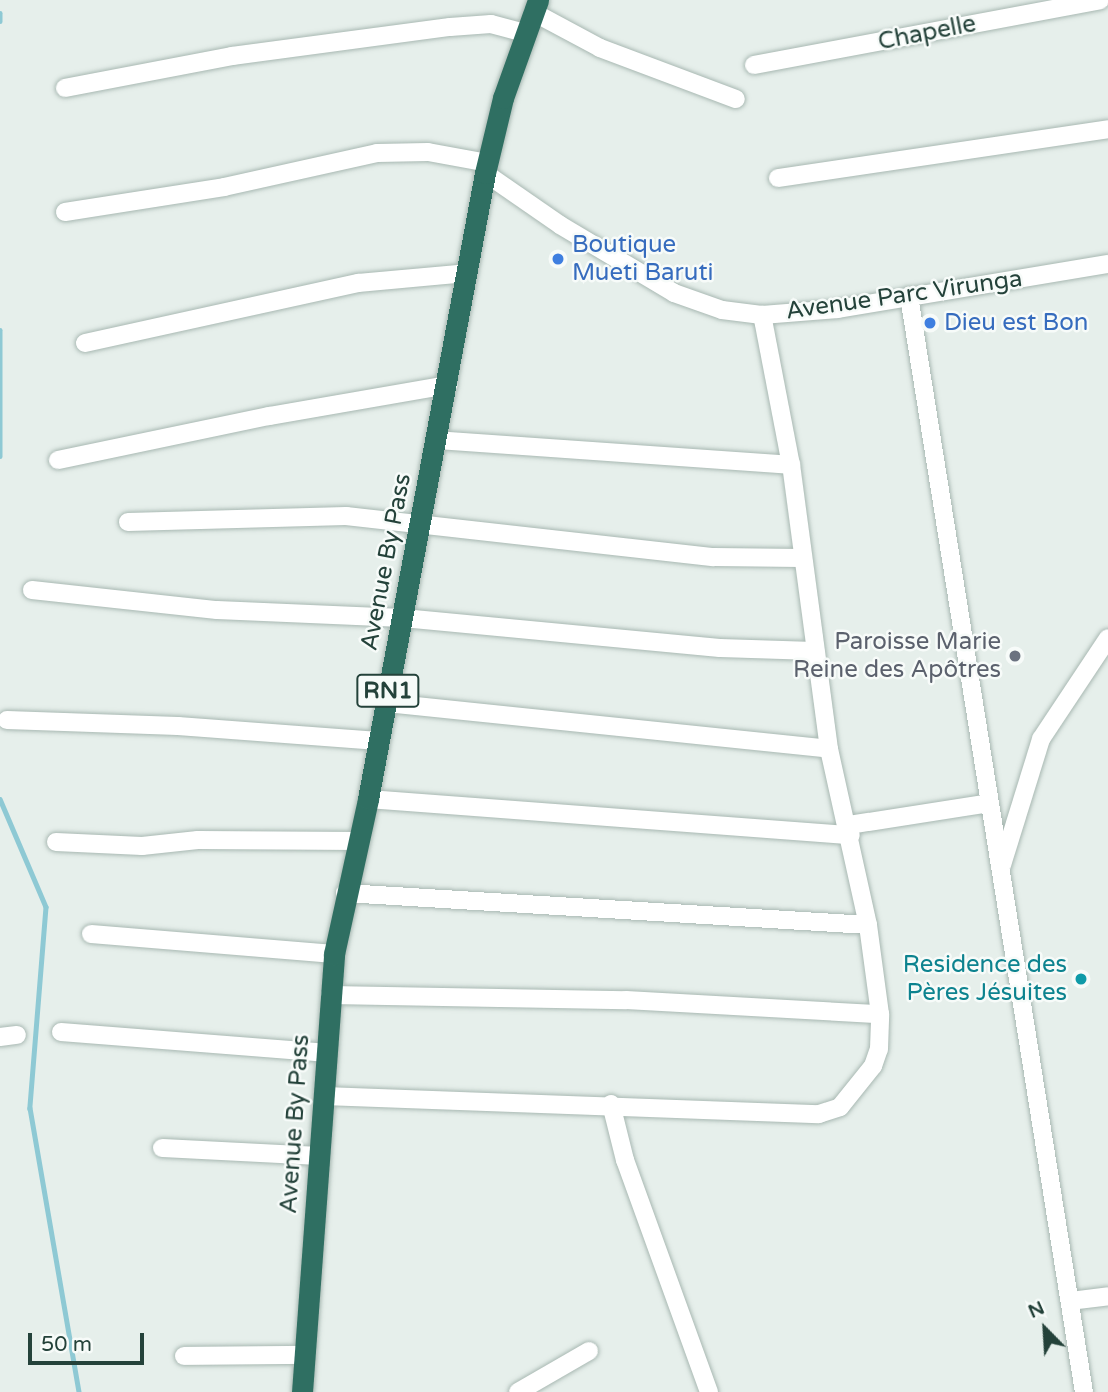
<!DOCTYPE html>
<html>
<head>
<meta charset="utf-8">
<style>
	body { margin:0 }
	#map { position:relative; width:1108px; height:1392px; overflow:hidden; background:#e6efeb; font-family:"Varela Round",sans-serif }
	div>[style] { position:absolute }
	.stream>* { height:4.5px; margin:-2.25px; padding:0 2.25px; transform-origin:2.25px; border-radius:2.25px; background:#8ec9d4 }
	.roads { filter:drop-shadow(0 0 2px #a8b8b2) drop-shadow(0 0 2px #a8b8b2) }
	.street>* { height:18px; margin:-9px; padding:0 9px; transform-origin:9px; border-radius:9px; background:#fff }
	.highway>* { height:21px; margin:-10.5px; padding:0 10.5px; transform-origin:10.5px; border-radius:10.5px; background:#2f6f62 }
	.dots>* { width:19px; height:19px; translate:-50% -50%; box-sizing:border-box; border:4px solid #f7fbf9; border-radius:50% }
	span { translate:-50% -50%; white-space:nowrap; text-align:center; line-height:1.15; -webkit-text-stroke:5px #f7fbf9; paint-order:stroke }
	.shield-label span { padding:2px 5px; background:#f7fbf9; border:2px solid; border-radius:5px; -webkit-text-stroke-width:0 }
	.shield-label { font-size:23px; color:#24423a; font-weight:700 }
	.street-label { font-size:24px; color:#24423a }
	.shop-label { font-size:24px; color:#366cbe }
	.left { translate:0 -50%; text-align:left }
	.worship-label { font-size:24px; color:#5b616d }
	.right { translate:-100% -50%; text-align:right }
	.culture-label { font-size:24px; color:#0d838f }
	.north { position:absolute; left:1010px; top:1294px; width:70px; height:70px; -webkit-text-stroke:5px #f7fbf9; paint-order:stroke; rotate:336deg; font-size:19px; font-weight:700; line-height:28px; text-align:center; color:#24423a }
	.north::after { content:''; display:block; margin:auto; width:24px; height:32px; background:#24423a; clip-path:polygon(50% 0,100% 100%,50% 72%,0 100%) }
	.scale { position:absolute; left:28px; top:1333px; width:116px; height:32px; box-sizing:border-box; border:4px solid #24423a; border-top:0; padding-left:9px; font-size:21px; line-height:24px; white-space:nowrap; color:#24423a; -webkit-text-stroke:5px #f7fbf9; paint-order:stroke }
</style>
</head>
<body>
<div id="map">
	<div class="stream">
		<div style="left:0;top:13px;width:8px;rotate:90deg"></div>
		<div style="left:0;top:330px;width:126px;rotate:90deg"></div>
		<div style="left:0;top:799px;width:117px;rotate:66.9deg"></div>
		<div style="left:46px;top:907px;width:202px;rotate:94.6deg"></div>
		<div style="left:30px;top:1108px;width:288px;rotate:80.2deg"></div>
	</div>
	<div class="roads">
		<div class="street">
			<div style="left:533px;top:12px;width:76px;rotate:28.2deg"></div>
			<div style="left:600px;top:48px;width:145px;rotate:20.6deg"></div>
			<div style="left:754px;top:65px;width:352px;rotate:-10.6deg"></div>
			<div style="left:65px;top:88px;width:170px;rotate:-10.8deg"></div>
			<div style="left:232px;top:56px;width:220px;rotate:-7.6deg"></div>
			<div style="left:450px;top:27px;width:41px;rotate:-4.2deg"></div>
			<div style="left:491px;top:24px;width:34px;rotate:15deg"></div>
			<div style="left:485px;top:173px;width:91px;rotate:34.7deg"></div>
			<div style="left:560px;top:225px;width:133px;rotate:30.8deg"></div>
			<div style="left:674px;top:293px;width:51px;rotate:19.5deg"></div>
			<div style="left:722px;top:310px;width:40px;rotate:7.1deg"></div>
			<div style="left:762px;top:315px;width:76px;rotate:-4.5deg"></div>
			<div style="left:838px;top:309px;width:274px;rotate:-9.5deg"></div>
			<div style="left:778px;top:178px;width:334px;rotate:-8.4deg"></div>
			<div style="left:65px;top:212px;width:161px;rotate:-8.9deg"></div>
			<div style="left:224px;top:187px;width:157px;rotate:-12.5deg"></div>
			<div style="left:377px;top:153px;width:51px;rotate:-1.1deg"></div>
			<div style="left:428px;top:152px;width:61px;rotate:10.4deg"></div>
			<div style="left:909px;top:296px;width:1110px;rotate:80.93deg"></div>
			<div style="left:85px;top:343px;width:280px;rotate:-12.4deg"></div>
			<div style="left:358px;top:283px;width:109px;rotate:-5.2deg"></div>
			<div style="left:436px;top:440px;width:356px;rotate:4deg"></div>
			<div style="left:58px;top:460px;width:216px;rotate:-11.8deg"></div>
			<div style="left:269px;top:416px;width:182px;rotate:-9.8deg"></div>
			<div style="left:128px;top:522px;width:218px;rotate:-1.6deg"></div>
			<div style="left:346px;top:516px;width:370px;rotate:6.4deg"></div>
			<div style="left:714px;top:557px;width:87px;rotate:0.7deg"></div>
			<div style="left:32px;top:590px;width:186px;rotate:6.2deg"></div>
			<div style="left:217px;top:610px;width:186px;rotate:2.5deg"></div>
			<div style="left:403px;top:618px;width:318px;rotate:5.4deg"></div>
			<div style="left:720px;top:648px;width:94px;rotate:1.8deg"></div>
			<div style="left:386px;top:703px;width:445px;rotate:5.9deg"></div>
			<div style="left:7px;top:720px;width:171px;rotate:2deg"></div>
			<div style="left:178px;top:726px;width:201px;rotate:4.3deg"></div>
			<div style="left:368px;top:799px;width:484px;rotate:4.3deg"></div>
			<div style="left:849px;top:825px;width:142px;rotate:-8.9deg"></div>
			<div style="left:56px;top:842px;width:86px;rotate:2.7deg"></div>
			<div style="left:142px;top:846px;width:56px;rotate:-6.1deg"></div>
			<div style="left:198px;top:840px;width:161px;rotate:0.4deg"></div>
			<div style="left:1002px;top:865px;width:132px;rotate:-72.8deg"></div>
			<div style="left:1041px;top:739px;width:121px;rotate:-56.4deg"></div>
			<div style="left:345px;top:893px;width:524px;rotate:3.5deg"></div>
			<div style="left:91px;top:934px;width:244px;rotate:4.7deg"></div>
			<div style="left:330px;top:995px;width:296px;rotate:1deg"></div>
			<div style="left:626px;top:1000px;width:254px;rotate:3.2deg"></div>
			<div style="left:61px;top:1032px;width:268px;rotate:4.5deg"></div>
			<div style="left:0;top:1037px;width:17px;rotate:-7deg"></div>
			<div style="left:324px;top:1096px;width:495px;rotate:2.1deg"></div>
			<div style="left:819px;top:1114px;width:22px;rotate:-18deg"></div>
			<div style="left:840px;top:1107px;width:53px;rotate:-51.2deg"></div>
			<div style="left:873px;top:1066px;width:18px;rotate:-71deg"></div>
			<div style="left:879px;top:1049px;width:35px;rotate:-88deg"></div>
			<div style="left:880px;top:1014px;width:90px;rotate:-97.7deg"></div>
			<div style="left:868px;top:925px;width:180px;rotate:-102.5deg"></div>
			<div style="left:829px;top:749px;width:287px;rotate:-97.6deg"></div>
			<div style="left:791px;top:465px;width:153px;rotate:-100.9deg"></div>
			<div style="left:611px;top:1104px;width:58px;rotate:76deg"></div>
			<div style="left:625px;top:1160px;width:247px;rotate:70.1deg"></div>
			<div style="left:162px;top:1148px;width:158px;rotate:2.9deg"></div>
			<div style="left:1070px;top:1301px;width:38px;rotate:-7deg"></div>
			<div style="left:184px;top:1356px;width:121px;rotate:-0.5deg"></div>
			<div style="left:518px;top:1392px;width:82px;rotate:-30deg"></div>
		</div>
		<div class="highway">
			<div style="left:302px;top:1392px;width:439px;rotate:-85.8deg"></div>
			<div style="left:334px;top:954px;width:159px;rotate:-77.6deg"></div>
			<div style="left:368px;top:799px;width:637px;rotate:-79.41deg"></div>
			<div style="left:485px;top:173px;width:77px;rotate:-76.5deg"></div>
			<div style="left:503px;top:98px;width:104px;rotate:-70.3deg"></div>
		</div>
	</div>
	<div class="dots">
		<div style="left:558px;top:259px;background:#3f7fe0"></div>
		<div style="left:930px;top:323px;background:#3f7fe0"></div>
		<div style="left:1015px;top:656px;background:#6b7280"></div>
		<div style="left:1081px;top:979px;background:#0f9aa8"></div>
	</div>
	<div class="shield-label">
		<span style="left:388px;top:691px">RN1</span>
	</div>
	<div class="street-label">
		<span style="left:927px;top:33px;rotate:-11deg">Chapelle</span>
		<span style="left:904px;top:295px;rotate:-8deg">Avenue Parc Virunga</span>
		<span style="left:386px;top:562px;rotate:-79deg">Avenue By Pass</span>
		<span style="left:295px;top:1124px;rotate:-86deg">Avenue By Pass</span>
	</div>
	<div class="shop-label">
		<span class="left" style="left:572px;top:259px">Boutique<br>Mueti Baruti</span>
		<span class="left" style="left:944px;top:323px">Dieu est Bon</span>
	</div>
	<div class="worship-label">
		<span class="right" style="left:1001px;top:656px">Paroisse Marie<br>Reine des Apôtres</span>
	</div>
	<div class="culture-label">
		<span class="right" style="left:1067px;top:979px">Residence des<br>Pères Jésuites</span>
	</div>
	<div class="north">N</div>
	<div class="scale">50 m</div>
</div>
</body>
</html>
